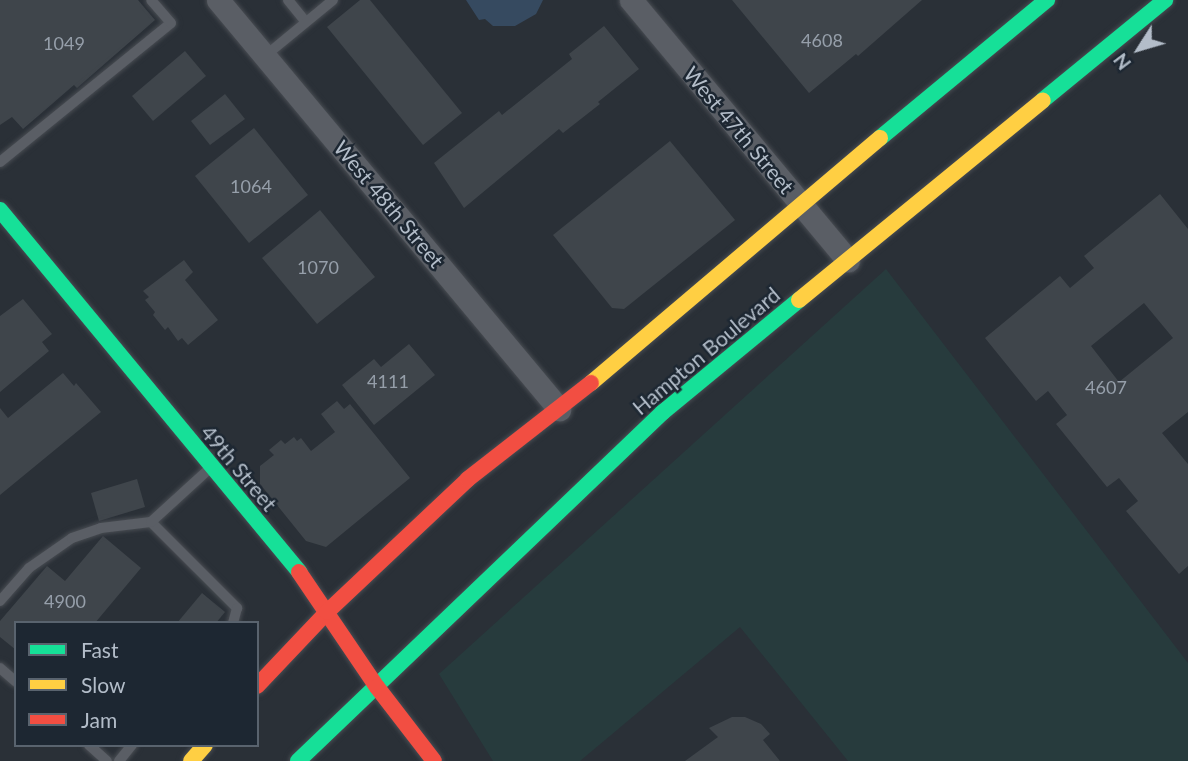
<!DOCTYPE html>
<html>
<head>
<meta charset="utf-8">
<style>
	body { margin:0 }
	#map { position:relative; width:1188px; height:761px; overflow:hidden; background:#2a3037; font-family:Lato,sans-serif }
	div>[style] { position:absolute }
	.green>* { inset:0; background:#273b3d }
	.water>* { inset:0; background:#364a60 }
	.building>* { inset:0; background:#3f454b }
	.roads { filter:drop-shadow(0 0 2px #484c52) drop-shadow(0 0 2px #484c52) }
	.lane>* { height:10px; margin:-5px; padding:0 5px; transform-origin:5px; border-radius:5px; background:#5a5e65 }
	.street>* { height:23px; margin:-11.5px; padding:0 11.5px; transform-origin:11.5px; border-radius:11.5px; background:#5a5e65 }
	.fast>* { height:16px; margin:-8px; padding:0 8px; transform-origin:8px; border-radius:8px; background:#16e098 }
	.slow>* { height:16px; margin:-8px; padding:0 8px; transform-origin:8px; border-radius:8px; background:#ffcf43 }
	.jam>* { height:16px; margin:-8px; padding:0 8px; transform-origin:8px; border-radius:8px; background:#f24e42 }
	span { translate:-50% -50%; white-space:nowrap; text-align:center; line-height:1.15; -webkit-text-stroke:5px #1d2732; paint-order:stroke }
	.number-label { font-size:18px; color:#969faa }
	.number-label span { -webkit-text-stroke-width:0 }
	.street-label { font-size:21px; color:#b3bdc9 }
	.legend { position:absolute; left:14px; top:621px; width:245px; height:126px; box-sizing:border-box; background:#1d2732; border:2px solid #59636e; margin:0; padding:9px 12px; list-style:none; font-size:21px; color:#b3bdc9 }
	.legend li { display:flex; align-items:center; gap:14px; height:35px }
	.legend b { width:35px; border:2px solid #59636e }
	.north { position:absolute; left:1104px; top:14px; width:70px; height:70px; -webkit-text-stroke:5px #1d2732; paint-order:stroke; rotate:233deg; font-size:19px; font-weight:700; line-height:28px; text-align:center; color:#b3bdc9 }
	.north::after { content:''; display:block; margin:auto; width:24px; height:32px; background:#b3bdc9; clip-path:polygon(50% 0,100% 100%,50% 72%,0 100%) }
</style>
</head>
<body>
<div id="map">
	<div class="green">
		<div style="clip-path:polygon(886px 269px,1188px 663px,1188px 761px,848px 761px,740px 627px,580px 761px,493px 761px,439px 674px)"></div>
	</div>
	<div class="water">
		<div style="clip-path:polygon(466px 0,543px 0,536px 14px,515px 26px,493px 26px,485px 19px,479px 20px)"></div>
	</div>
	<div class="building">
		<div style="clip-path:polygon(0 0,138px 0,155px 20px,77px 88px,74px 85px,23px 129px,12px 117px,0 125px)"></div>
		<div style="clip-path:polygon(360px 0,370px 0,462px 113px,423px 145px,327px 27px)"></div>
		<div style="clip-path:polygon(732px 0,922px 0,858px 56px,856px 54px,809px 93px)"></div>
		<div style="clip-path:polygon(604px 26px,639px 69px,598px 102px,600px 104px,563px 133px,559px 129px,464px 208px,434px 163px,499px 111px,502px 115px,572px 59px,569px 54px)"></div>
		<div style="clip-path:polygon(185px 51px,206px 76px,153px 121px,132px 96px)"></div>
		<div style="clip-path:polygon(225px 94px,245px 119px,210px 145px,191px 121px)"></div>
		<div style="clip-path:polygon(254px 128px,308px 195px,249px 243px,195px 176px)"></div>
		<div style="clip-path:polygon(670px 141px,735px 220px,624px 309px,612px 308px,553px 235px)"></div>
		<div style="clip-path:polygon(evenodd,1160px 194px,1188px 229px,1188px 412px,1162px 433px,1188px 464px,1188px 566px,1179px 574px,1126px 511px,1138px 501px,1119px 478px,1107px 487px,1056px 424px,1067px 415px,1048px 391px,1036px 401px,985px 338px,1060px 276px,1070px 288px,1094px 268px,1084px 256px,1160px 194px,1144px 303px,1173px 338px,1119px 382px,1091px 346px,1144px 303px)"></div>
		<div style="clip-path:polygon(320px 210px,375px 277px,317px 324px,262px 258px)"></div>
		<div style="clip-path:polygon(184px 260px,193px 272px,185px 280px,218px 320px,188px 345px,182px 338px,178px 341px,168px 327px,165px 330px,153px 315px,155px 312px,145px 300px,149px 297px,143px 291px)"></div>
		<div style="clip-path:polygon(23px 299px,52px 334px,42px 342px,49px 351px,0 392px,0 316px)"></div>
		<div style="clip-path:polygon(409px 344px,435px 375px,374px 425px,342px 385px,374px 359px,381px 367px)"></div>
		<div style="clip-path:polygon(63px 373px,74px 386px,76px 383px,101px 412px,0 495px,0 408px,8px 418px)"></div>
		<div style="clip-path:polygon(337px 401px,344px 409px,350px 404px,410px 478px,326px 547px,306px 541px,260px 484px,260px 466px,274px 455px,269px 450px,281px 440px,285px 444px,294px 437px,297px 441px,301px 438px,311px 451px,335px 432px,321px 414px)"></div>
		<div style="clip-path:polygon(137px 479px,145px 507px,99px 521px,91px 493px)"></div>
		<div style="clip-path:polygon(103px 536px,141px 568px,95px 623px,16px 623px,16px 650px,0 637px,0 621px,47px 566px,65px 581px)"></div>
		<div style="clip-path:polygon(202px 593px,225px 612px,216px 623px,177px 623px)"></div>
		<div style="clip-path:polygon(732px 717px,745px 717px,761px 724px,770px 734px,763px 740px,780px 761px,685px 761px,718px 737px,709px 728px)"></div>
	</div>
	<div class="roads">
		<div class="lane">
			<div style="left:288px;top:0;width:28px;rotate:51deg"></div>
			<div style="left:265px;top:56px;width:88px;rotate:-39.5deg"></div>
			<div style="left:0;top:162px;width:220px;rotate:-39.1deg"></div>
			<div style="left:171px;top:23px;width:30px;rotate:-131deg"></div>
			<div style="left:151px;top:522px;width:122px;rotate:45deg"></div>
			<div style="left:237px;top:608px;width:16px;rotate:105deg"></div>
			<div style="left:0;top:601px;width:44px;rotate:-48.7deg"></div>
			<div style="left:29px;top:568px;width:52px;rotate:-34.9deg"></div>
			<div style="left:72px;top:538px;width:31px;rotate:-19deg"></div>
			<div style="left:101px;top:528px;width:50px;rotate:-6.8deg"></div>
			<div style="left:151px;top:522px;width:79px;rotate:-42.4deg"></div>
			<div style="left:0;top:668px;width:21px;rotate:41deg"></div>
			<div style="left:89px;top:745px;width:24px;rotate:42deg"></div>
			<div style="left:119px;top:761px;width:21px;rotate:-51deg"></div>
		</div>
		<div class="street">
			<div style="left:218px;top:0;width:533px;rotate:50.18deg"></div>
			<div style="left:631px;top:0;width:339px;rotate:50.2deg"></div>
		</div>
		<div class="fast">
			<div style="left:1043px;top:100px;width:158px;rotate:-39.3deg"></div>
			<div style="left:880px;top:138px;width:217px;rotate:-39.6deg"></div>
			<div style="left:0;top:210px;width:470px;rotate:50.4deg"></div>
			<div style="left:298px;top:761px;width:505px;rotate:-43.72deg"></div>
			<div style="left:663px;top:412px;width:176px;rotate:-39.5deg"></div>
		</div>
		<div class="slow">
			<div style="left:799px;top:300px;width:315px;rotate:-39.3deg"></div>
			<div style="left:591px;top:383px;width:379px;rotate:-40.3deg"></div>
			<div style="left:191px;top:761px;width:21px;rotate:-49deg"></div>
		</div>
		<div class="jam">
			<div style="left:299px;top:572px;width:139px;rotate:55.9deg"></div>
			<div style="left:377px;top:687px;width:93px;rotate:52.4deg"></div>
			<div style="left:257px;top:686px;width:102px;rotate:-46.6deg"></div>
			<div style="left:327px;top:612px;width:194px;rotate:-43.3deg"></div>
			<div style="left:468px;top:479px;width:156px;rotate:-38deg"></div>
		</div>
	</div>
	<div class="number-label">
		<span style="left:822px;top:40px">4608</span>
		<span style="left:64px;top:43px">1049</span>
		<span style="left:251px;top:186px">1064</span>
		<span style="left:318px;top:267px">1070</span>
		<span style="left:388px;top:381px">4111</span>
		<span style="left:1106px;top:387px">4607</span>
		<span style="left:65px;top:601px">4900</span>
	</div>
	<div class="street-label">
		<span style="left:739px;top:130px;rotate:50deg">West 47th Street</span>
		<span style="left:389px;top:204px;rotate:50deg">West 48th Street</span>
		<span style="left:706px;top:351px;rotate:-40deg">Hampton Boulevard</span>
		<span style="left:239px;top:468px;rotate:50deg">49th Street</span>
	</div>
	<ul class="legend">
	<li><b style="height:9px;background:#16e098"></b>Fast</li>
	<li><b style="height:9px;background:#ffcf43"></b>Slow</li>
	<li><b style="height:9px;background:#f24e42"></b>Jam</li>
	</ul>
	<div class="north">N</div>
</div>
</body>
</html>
